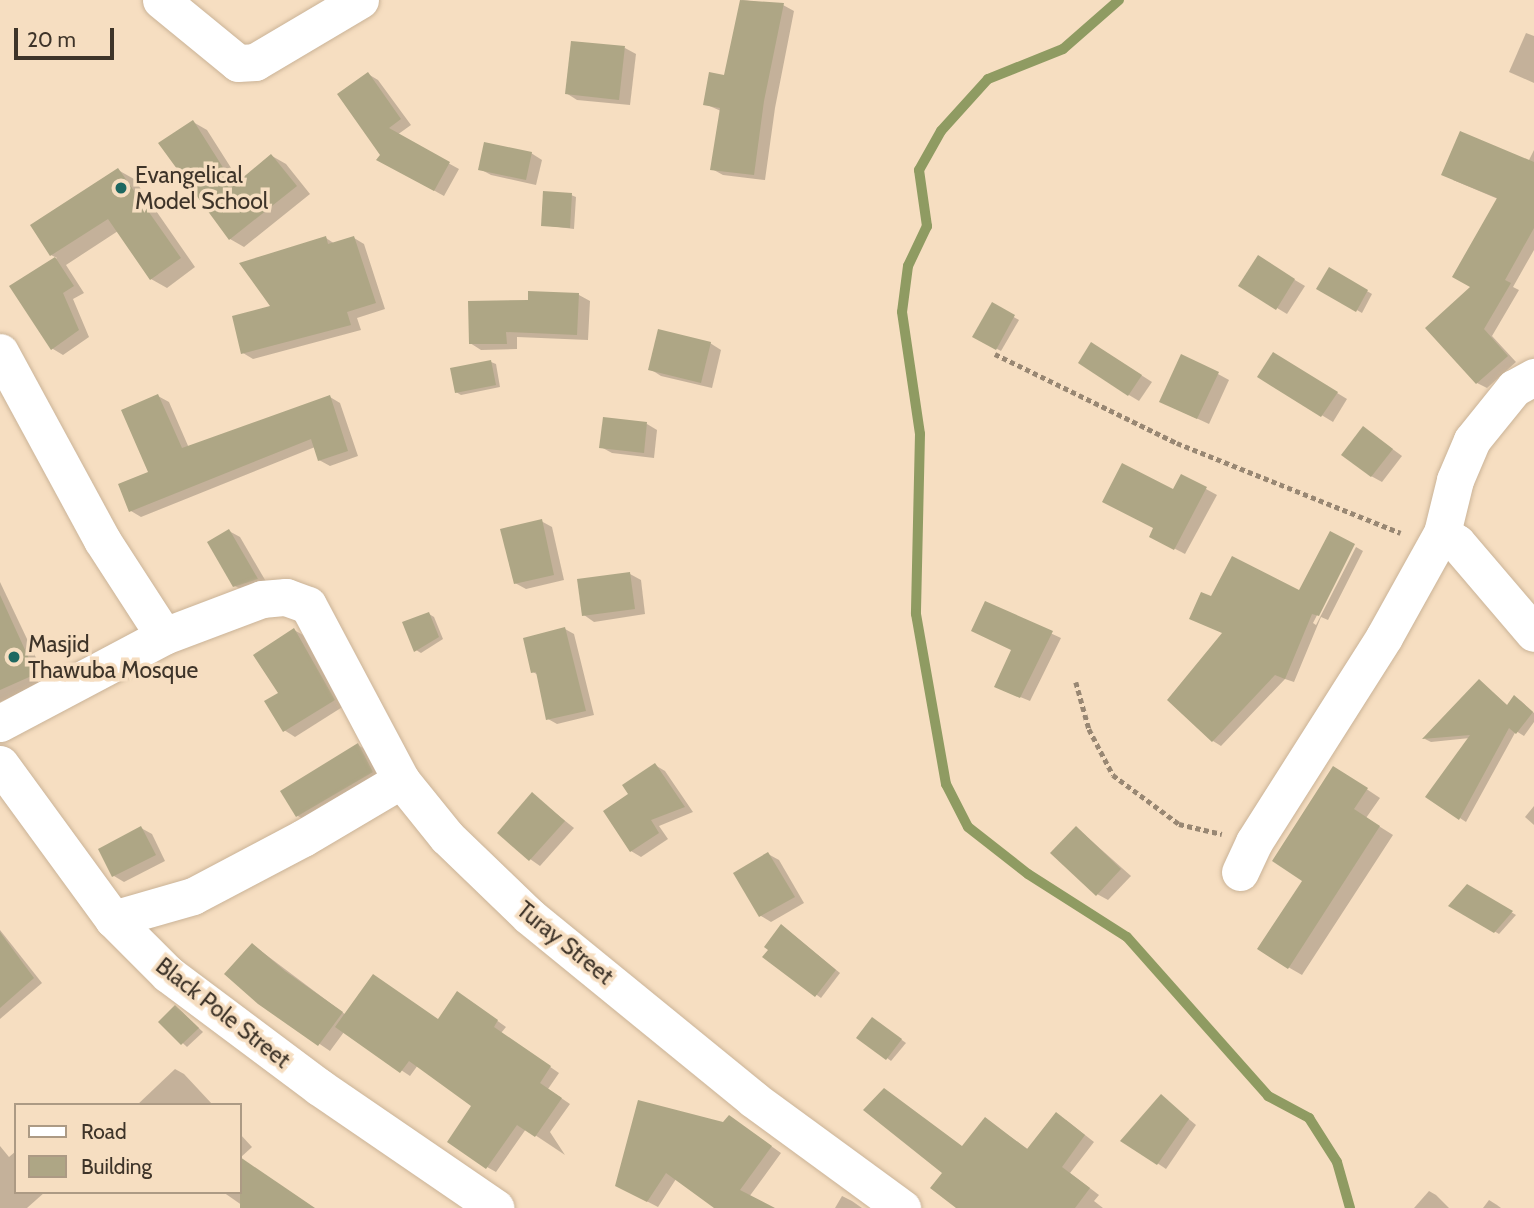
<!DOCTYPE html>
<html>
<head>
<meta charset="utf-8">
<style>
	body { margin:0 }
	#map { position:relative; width:1534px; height:1208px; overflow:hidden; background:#f6dec1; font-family:Cabin,sans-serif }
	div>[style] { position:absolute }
	.shadow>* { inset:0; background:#0003 }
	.stream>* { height:10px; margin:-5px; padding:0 5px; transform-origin:5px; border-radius:5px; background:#8f9b62 }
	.building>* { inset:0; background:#aea685 }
	.path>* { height:4.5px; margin-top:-2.25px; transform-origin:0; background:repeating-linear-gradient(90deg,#988773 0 5px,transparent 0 8.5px) }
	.roads { filter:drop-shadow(0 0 2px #cab397) drop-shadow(0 0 2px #cab397) }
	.street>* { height:37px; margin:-18.5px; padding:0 18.5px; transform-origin:18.5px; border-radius:18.5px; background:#fff }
	.dots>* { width:19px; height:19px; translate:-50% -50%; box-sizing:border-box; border:4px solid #f6dec1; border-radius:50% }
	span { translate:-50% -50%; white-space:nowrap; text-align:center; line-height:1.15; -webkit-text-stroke:7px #f6dec1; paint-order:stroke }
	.poi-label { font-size:23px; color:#3e3429 }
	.left { translate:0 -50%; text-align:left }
	.street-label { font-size:23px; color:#3e3429 }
	.legend { position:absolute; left:14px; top:1103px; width:228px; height:91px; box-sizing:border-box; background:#f6dec1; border:2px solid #ac9a84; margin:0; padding:9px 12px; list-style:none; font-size:21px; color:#3e3429 }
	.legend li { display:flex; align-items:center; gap:14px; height:35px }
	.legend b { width:35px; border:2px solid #ac9a84 }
	.scale { position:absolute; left:14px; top:28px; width:100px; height:32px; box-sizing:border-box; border:4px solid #3e3429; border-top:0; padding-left:9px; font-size:21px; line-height:24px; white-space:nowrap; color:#3e3429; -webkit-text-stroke:5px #f6dec1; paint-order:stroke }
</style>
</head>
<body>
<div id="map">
	<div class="shadow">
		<div style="clip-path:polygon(742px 0,783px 5px,794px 11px,775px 108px,765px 180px,723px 175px,712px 169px,721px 111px,705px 104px,725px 77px)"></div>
		<div style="clip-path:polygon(1526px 33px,1534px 36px,1534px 83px,1509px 72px)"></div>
		<div style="clip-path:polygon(625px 48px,636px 54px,630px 105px,577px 100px,566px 93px)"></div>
		<div style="clip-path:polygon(368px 74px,378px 80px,411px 125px,397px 135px,459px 169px,444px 196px,379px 160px,383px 155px)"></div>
		<div style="clip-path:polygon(193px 122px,207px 130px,240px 182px,272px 156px,286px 164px,310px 194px,244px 247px,230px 239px)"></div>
		<div style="clip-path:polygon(1534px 150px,1534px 250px,1513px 287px,1519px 290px,1492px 336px,1516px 362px,1487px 388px,1477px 383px,1472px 287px,1498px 199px,1453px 180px,1528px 162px)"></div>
		<div style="clip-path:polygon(531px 153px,542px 160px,536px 185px,491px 175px,480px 169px)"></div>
		<div style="clip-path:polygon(118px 170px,134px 179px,195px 267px,167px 288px,151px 279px,118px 231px,66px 265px,84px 293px,73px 299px,89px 337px,63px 355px,53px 349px,12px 286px,57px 258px,51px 255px)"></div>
		<div style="clip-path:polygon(571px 195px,576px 197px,574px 229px,542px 225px)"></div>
		<div style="clip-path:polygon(326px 238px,335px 244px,354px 238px,364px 244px,385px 309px,357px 318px,361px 330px,253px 359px,243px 353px,273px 307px)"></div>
		<div style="clip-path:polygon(1258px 258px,1305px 286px,1287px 314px,1241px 286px)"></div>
		<div style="clip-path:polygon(1329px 269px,1372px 294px,1362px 313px,1319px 288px)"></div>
		<div style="clip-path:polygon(579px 295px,590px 301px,588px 340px,517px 337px,517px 349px,481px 350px,470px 343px,530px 302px)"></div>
		<div style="clip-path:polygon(993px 305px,1019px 320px,1001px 351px,975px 337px)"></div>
		<div style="clip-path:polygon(710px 343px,721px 350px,712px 388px,661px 376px,650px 369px)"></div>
		<div style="clip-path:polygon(1102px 350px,1152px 382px,1139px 401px,1129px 395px)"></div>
		<div style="clip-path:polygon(1274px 354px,1347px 399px,1333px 422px,1259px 377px)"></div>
		<div style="clip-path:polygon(491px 362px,496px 364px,500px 387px,461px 395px,456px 392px)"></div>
		<div style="clip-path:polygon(1218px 374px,1229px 380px,1209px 424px,1172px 407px)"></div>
		<div style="clip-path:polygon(158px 396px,169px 402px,189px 448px,330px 397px,340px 403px,358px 456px,330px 466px,319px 460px,315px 447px,141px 517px,131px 511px,150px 473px)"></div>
		<div style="clip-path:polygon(647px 424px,657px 430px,654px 458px,612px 453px,601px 447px)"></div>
		<div style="clip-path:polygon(1364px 428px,1402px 456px,1382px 482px,1371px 476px)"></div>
		<div style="clip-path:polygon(1206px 489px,1217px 495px,1185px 554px,1162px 542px,1174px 492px)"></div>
		<div style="clip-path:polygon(541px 521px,552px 527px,564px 580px,526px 589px,515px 583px)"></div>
		<div style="clip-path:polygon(229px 531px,240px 537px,268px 585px,246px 592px,235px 586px)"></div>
		<div style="clip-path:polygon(1353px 545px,1313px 623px,1316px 625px,1356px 547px,1363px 551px,1328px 620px,1321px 617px,1294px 682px,1285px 679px,1221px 746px,1213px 741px,1223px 634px,1212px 598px,1299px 592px)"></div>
		<div style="clip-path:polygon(630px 574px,641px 580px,645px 614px,594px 622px,584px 615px)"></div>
		<div style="clip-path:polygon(0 582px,47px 681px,0 702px)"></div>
		<div style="clip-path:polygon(985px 603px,1061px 638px,1030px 701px,1006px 691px,1013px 650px)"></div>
		<div style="clip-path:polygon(429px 614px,434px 617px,443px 639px,421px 653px,416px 650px)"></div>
		<div style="clip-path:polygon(565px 629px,574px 634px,594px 715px,557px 724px,548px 719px,538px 675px,533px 672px)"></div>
		<div style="clip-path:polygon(294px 630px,305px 636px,344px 706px,295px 737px,284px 730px,280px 694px)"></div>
		<div style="clip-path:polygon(1479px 681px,1508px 706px,1515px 697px,1521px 701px,1534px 713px,1534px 722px,1524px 736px,1516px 731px,1466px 822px,1428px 797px,1470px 738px,1431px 742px,1425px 739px)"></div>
		<div style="clip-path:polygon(358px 745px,368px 751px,382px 778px,308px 822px,298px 816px,283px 792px)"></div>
		<div style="clip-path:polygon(655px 765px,665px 771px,693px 812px,659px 826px,668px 839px,641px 857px,631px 851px,630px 794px)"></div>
		<div style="clip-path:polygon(1347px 776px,1380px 798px,1366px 818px,1393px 835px,1302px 975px,1288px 967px,1304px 880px)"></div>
		<div style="clip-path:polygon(533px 795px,574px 828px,540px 866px,530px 859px)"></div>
		<div style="clip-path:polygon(1534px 806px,1534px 825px,1525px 817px)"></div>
		<div style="clip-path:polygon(141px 828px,152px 834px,165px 861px,124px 882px,114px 876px)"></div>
		<div style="clip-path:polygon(1077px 828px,1131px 876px,1108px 900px,1097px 894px)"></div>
		<div style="clip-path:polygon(768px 854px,779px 860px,804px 903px,771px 922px,761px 916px,736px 874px)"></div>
		<div style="clip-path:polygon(1467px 886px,1516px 915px,1499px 934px,1451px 906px)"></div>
		<div style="clip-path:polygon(786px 929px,840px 973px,821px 998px,765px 957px)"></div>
		<div style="clip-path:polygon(0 930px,42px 983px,0 1019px)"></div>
		<div style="clip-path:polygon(253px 945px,346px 1015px,439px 1021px,467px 999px,506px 1027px,501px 1033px,559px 1073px,548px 1089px,570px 1104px,550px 1132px,565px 1155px,526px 1129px,496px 1172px,487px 1167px,474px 1105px,418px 1065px,410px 1076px,344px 1032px,330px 1051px,259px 1003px)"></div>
		<div style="clip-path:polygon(180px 1010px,203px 1032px,187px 1047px,160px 1022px)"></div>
		<div style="clip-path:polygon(878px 1022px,906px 1043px,891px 1061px,887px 1058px)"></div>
		<div style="clip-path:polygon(175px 1069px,184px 1074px,213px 1105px,137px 1105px)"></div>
		<div style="clip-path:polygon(1161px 1096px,1196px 1125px,1166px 1169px,1123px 1140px)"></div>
		<div style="clip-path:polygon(985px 1119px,1029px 1150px,1066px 1120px,1094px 1142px,1070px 1173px,1099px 1195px,1094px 1201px,1103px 1208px,973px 1208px,964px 1147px)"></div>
		<div style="clip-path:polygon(739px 1123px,781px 1153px,749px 1197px,771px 1208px,717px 1208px,676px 1179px,658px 1207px,627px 1191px,724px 1124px)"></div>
		<div style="clip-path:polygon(240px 1134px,252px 1147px,240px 1158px)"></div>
		<div style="clip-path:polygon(0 1146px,9px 1157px,16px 1151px,16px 1192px,45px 1192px,27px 1208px,0 1208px)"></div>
		<div style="clip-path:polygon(240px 1158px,300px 1199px,294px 1208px,246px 1208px,223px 1192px,240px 1192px)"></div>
		<div style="clip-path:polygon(1429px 1191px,1436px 1195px,1449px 1208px,1414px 1208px)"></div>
		<div style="clip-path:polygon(842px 1196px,852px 1201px,862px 1208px,835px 1208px)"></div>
		<div style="clip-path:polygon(1489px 1200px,1497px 1205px,1501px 1208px,1483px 1208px)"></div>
	</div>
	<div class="stream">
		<div style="left:1119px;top:0;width:74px;rotate:138.8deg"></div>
		<div style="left:1063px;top:49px;width:81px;rotate:158.2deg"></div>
		<div style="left:988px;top:79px;width:70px;rotate:132.1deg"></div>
		<div style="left:941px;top:131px;width:45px;rotate:119.4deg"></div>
		<div style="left:919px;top:170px;width:57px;rotate:81.9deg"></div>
		<div style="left:927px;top:226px;width:44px;rotate:115.4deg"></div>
		<div style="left:908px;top:266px;width:46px;rotate:97.4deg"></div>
		<div style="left:902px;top:312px;width:123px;rotate:81.6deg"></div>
		<div style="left:920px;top:434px;width:180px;rotate:91.3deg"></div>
		<div style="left:916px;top:614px;width:173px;rotate:80deg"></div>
		<div style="left:946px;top:784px;width:48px;rotate:62.9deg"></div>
		<div style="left:968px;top:827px;width:76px;rotate:38.1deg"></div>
		<div style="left:1028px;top:874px;width:117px;rotate:32.5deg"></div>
		<div style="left:1127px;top:937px;width:213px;rotate:48.4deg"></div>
		<div style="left:1268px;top:1096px;width:47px;rotate:28.2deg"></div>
		<div style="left:1309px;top:1118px;width:52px;rotate:57.5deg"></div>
		<div style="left:1337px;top:1162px;width:48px;rotate:74.2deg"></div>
	</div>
	<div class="building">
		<div style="clip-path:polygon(740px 0,784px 3px,764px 101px,754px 175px,710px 170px,720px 108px,703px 105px,709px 72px,724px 75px)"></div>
		<div style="clip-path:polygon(571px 41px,625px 46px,619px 100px,565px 94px)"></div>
		<div style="clip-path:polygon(368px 72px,401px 119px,389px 128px,450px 162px,434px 191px,376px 160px,380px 155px,337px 94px)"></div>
		<div style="clip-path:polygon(193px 120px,234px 185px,271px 154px,297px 186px,229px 240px,158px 143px)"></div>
		<div style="clip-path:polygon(1460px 131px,1534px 162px,1534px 228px,1505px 280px,1511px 283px,1484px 329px,1508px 356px,1476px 384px,1425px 328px,1470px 287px,1452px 277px,1497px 198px,1441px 175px)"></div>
		<div style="clip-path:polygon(484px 142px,532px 152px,526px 180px,478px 170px)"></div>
		<div style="clip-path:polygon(118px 168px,181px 258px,150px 280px,108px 219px,50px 256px,30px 225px)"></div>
		<div style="clip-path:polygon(543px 191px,572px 193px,570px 228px,541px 226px)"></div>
		<div style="clip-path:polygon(326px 236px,328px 244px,354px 236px,376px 303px,347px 312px,351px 325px,241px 354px,232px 316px,270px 306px,239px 263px)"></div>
		<div style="clip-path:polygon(1258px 255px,1295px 279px,1276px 310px,1238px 286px)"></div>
		<div style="clip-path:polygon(55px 257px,74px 286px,63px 293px,79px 330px,51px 350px,9px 286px)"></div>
		<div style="clip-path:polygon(1329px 267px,1368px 290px,1356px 312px,1316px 289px)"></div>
		<div style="clip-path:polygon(528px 291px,579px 293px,577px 335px,506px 332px,507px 344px,469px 344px,468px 301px,528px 300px)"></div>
		<div style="clip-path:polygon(992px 302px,1015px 315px,996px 350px,972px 337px)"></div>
		<div style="clip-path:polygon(658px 329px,711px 342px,701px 383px,648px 370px)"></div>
		<div style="clip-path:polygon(1091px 342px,1142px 375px,1128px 396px,1078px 363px)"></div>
		<div style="clip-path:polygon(1273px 352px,1338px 392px,1321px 417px,1257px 377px)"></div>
		<div style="clip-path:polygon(1181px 354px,1219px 372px,1197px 419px,1159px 402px)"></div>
		<div style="clip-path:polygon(491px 360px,496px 385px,455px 393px,450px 368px)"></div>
		<div style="clip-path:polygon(158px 394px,182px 448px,330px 395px,348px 451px,318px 461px,311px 439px,129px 512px,118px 484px,148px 472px,121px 410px)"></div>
		<div style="clip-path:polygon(603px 417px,647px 422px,644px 453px,599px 448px)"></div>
		<div style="clip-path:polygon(1363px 426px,1393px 449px,1371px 477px,1341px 455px)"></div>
		<div style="clip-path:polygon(1122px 463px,1173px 489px,1181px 474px,1207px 487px,1174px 550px,1149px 537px,1153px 528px,1102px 502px)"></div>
		<div style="clip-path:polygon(542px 519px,554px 575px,514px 584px,500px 529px)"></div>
		<div style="clip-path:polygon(229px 529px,258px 579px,233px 587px,207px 542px)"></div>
		<div style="clip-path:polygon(1330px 531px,1355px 544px,1319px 616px,1312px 614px,1285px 679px,1275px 675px,1212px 742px,1167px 700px,1222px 633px,1189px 619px,1201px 592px,1211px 596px,1232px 556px,1299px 590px)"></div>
		<div style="clip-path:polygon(630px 572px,635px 609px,582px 616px,577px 579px)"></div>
		<div style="clip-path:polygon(0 595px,36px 674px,0 690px)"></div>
		<div style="clip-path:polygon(985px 601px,1053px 631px,1020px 698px,994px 687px,1011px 650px,971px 631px)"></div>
		<div style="clip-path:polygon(429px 612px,439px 637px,414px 652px,402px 622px)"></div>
		<div style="clip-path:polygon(565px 627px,586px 711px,546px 720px,536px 672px,531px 673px,523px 638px)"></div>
		<div style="clip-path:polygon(294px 628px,335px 700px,283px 732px,264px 701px,278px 693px,253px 655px)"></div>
		<div style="clip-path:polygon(1479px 679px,1507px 705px,1514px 695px,1533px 712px,1516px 734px,1509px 728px,1459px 820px,1425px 797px,1470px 735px,1422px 739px)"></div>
		<div style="clip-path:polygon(358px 743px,373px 772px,296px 817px,280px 791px)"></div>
		<div style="clip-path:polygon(655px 763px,685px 807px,651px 820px,659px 833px,630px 852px,603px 811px,628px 794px,622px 785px)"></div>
		<div style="clip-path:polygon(1333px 766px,1368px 788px,1354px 809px,1380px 826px,1288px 969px,1257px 949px,1302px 881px,1272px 861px)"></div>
		<div style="clip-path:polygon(532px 792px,565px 821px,529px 861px,497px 833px)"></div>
		<div style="clip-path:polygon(141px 826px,156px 855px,112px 877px,98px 849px)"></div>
		<div style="clip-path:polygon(1076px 826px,1121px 869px,1096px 896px,1050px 853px)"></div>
		<div style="clip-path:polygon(768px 852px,795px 897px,759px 917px,733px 873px)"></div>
		<div style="clip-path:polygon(1467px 884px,1513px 911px,1494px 933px,1448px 906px)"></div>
		<div style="clip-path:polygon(781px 924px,836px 970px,815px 997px,762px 957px,768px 950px,764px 947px)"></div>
		<div style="clip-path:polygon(0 932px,34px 978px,0 1008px)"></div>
		<div style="clip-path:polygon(252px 943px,285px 971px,343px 1012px,318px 1046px,258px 1004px,224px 974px)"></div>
		<div style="clip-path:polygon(373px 974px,438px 1019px,457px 991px,498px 1020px,494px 1027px,551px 1066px,540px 1083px,562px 1098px,535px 1137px,517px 1125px,486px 1169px,447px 1142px,471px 1106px,409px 1061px,400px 1073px,335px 1027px)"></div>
		<div style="clip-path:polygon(175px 1005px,199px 1028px,181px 1045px,158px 1022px)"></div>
		<div style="clip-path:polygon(872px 1017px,902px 1039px,886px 1060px,856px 1038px)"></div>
		<div style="clip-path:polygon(884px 1088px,962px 1146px,985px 1117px,1027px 1149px,1056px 1112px,1085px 1135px,1062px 1167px,1090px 1188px,1075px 1208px,956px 1208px,930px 1188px,942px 1173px,863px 1110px)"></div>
		<div style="clip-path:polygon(1161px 1094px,1189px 1119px,1157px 1165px,1120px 1141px)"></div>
		<div style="clip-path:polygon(638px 1100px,723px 1122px,729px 1115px,772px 1146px,740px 1190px,775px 1208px,714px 1208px,666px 1173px,647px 1202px,615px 1186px)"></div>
		<div style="clip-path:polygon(240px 1157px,315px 1208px,240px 1208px)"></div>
	</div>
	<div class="path">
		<div style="left:995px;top:354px;width:203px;rotate:26.1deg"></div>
		<div style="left:1177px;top:443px;width:241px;rotate:21.9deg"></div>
		<div style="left:1076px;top:682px;width:49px;rotate:74.5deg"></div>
		<div style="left:1089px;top:729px;width:52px;rotate:62.4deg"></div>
		<div style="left:1113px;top:775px;width:82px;rotate:36.6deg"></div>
		<div style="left:1179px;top:824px;width:44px;rotate:13.1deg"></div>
	</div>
	<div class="roads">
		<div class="street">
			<div style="left:161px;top:0;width:99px;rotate:39.3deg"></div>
			<div style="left:238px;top:63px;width:17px;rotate:-3deg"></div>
			<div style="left:255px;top:62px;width:122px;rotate:-30.6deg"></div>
			<div style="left:0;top:352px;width:214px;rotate:61.5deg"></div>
			<div style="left:102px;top:540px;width:114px;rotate:57.1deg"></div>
			<div style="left:1442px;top:533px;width:18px;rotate:34deg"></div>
			<div style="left:1457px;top:543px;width:118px;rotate:49.5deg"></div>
			<div style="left:0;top:723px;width:186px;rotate:-27.9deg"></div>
			<div style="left:164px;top:636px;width:105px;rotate:-20.7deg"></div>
			<div style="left:262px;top:599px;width:24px;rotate:-5deg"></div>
			<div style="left:286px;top:597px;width:23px;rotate:20deg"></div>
			<div style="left:308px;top:605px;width:198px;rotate:62deg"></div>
			<div style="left:401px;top:780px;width:73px;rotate:51.1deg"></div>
			<div style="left:447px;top:837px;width:114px;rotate:43.9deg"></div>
			<div style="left:529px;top:916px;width:289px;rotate:39.2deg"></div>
			<div style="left:753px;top:1099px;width:185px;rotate:36.2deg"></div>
			<div style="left:0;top:764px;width:192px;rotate:53.9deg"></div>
			<div style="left:113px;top:919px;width:78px;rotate:45deg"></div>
			<div style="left:168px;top:974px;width:189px;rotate:36.8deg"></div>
			<div style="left:319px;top:1087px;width:214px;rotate:34.4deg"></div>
			<div style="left:1240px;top:872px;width:33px;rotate:-65deg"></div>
			<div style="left:1254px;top:842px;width:243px;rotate:-57.6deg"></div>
			<div style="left:1384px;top:637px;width:119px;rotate:-60.9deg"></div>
			<div style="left:1442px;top:533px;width:55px;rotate:-76.2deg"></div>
			<div style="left:1455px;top:480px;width:43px;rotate:-67deg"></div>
			<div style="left:1472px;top:440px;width:67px;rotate:-51.1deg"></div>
			<div style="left:1514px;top:388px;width:23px;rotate:-29deg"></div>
			<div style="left:113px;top:919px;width:83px;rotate:-16deg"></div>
			<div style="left:193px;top:896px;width:124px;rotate:-27.8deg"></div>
			<div style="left:303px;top:838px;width:114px;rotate:-30.6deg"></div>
		</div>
	</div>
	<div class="dots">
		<div style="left:121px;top:188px;background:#1e6861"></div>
		<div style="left:14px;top:657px;background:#1e6861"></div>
	</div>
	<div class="poi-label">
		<span class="left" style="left:135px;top:188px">Evangelical<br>Model School</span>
		<span class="left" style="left:28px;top:657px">Masjid<br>Thawuba Mosque</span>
	</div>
	<div class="street-label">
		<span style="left:565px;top:943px;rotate:39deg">Turay Street</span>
		<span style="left:223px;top:1013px;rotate:38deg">Black Pole Street</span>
	</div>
	<ul class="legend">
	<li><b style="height:9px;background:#fff"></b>Road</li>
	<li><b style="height:19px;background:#aea685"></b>Building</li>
	</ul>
	<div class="scale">20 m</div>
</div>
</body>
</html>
